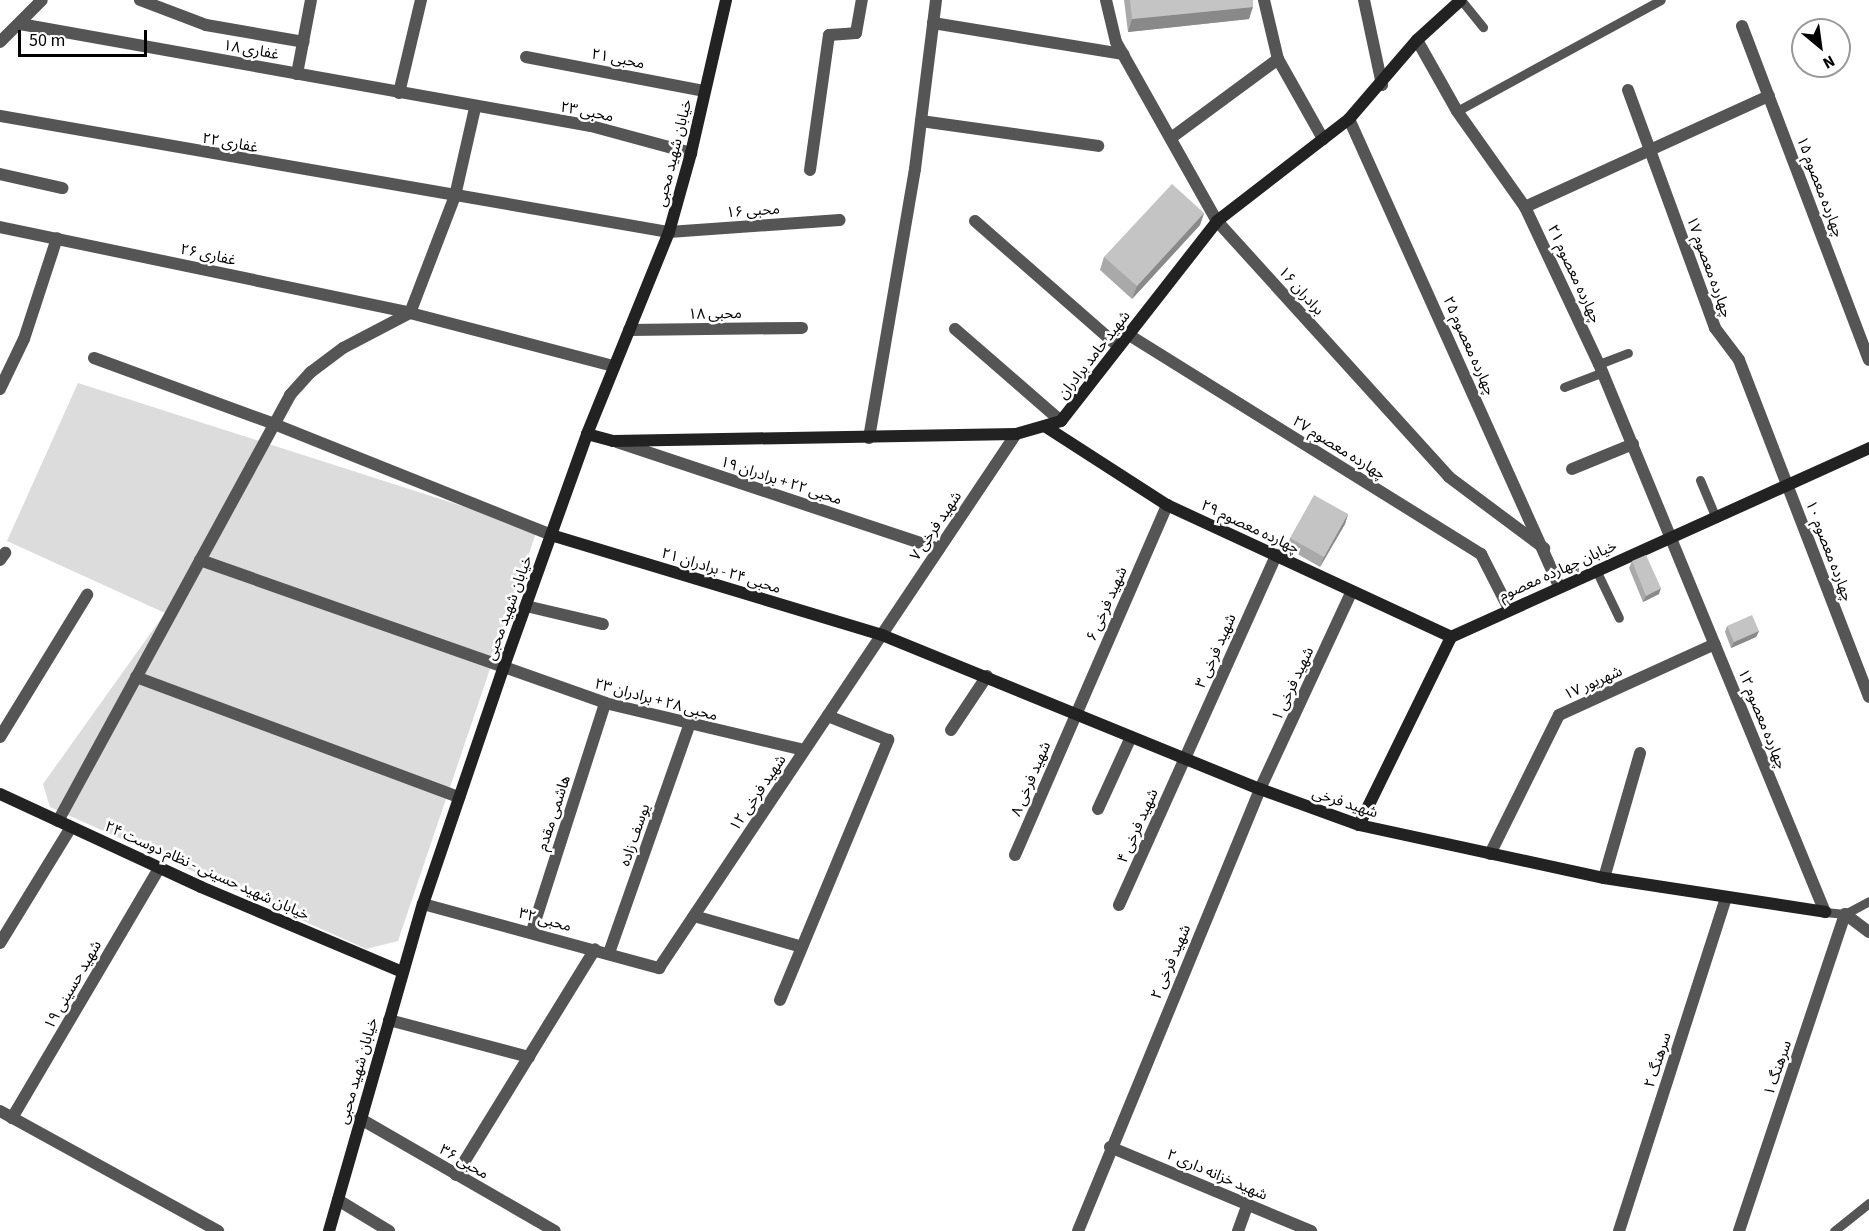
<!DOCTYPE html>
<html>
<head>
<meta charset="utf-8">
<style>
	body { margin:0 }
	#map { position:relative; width:1869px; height:1231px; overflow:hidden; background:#fff; font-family:"Source Sans 3","Noto Sans Arabic",sans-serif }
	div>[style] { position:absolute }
	.green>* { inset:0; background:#dcdcdc }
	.lane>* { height:9px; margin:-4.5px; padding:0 4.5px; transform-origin:4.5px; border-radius:4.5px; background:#555 }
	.street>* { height:12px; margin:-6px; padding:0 6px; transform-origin:6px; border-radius:6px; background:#555 }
	.secondary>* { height:12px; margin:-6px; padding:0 6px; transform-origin:6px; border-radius:6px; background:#222 }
	.wall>* { inset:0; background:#a9a9a9 }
	.shaded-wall>* { inset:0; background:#898989 }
	.building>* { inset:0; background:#c4c4c4 }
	span { translate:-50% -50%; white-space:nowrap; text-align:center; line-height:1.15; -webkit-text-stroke:5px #fff; paint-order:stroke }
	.street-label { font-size:15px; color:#000 }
	.north { position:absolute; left:1791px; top:18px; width:60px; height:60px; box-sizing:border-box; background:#fff; border:2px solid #999; border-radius:50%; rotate:151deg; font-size:16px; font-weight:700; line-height:24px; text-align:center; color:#000 }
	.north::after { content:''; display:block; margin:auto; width:21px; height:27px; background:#000; clip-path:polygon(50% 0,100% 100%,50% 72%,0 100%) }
	.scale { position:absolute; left:18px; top:30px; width:129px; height:27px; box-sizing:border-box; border:3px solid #000; border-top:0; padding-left:8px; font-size:18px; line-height:21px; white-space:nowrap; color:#000; -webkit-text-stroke:4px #fff; paint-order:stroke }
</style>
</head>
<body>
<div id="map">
	<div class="green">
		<div style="clip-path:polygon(78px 383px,537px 530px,398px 941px,366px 949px,50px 807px,43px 784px,165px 613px,7px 541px)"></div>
	</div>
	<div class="lane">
		<div style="left:1461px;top:0;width:35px;rotate:51deg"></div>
		<div style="left:1457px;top:111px;width:232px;rotate:-28.6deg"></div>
		<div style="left:1599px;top:364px;width:31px;rotate:-21deg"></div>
		<div style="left:1564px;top:387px;width:42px;rotate:-21deg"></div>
		<div style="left:1700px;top:480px;width:41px;rotate:67.2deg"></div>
		<div style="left:1596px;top:570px;width:53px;rotate:64.4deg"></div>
		<div style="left:1825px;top:912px;width:20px;rotate:6deg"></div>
		<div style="left:1845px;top:914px;width:27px;rotate:-28deg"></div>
		<div style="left:1834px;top:1231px;width:45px;rotate:-38.7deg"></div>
	</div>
	<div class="street">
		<div style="left:140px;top:0;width:71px;rotate:20.7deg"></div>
		<div style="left:206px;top:25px;width:99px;rotate:9.8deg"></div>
		<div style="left:1106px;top:0;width:43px;rotate:76.6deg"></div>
		<div style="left:1116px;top:42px;width:206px;rotate:60.6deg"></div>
		<div style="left:1217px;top:221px;width:345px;rotate:47.8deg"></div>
		<div style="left:1449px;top:477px;width:119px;rotate:36.8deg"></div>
		<div style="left:1264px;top:0;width:61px;rotate:76.7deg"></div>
		<div style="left:1278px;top:59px;width:92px;rotate:60.6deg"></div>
		<div style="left:1364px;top:0;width:87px;rotate:78deg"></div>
		<div style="left:933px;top:23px;width:193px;rotate:9.3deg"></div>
		<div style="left:20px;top:24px;width:580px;rotate:10.13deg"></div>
		<div style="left:591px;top:126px;width:104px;rotate:15.1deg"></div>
		<div style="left:1742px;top:26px;width:357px;rotate:69.2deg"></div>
		<div style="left:1417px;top:40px;width:81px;rotate:60.6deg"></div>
		<div style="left:1457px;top:111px;width:118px;rotate:54.7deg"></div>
		<div style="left:1525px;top:207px;width:174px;rotate:64.8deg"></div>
		<div style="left:1599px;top:364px;width:593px;rotate:67.59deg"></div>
		<div style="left:0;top:42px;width:59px;rotate:-45deg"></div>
		<div style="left:526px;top:57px;width:182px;rotate:10.8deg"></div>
		<div style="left:297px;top:74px;width:75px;rotate:-79.3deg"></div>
		<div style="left:1628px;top:90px;width:253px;rotate:69.9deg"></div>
		<div style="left:1715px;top:328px;width:40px;rotate:53deg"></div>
		<div style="left:1739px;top:360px;width:361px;rotate:68.9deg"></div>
		<div style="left:399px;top:93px;width:96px;rotate:-76.7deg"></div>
		<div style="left:0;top:116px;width:679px;rotate:9.84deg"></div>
		<div style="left:669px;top:232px;width:171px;rotate:-4deg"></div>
		<div style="left:1349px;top:119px;width:512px;rotate:65.79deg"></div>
		<div style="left:921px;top:121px;width:179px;rotate:8deg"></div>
		<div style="left:1171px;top:138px;width:133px;rotate:-36.4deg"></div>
		<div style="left:810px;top:170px;width:136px;rotate:-82deg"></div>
		<div style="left:829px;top:35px;width:27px;rotate:-4deg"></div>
		<div style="left:856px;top:33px;width:34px;rotate:-80deg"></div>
		<div style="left:0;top:174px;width:64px;rotate:12.7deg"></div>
		<div style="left:1525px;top:207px;width:268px;rotate:-24.5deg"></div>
		<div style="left:975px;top:221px;width:191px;rotate:41.2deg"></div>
		<div style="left:0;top:227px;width:419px;rotate:11.8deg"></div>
		<div style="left:410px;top:313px;width:211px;rotate:14.6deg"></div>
		<div style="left:955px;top:329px;width:140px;rotate:41deg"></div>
		<div style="left:629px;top:330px;width:173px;rotate:-0.7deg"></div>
		<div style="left:1129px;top:335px;width:415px;rotate:31.9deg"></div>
		<div style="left:1481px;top:554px;width:62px;rotate:63deg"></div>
		<div style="left:94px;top:358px;width:192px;rotate:20.1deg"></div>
		<div style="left:274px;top:424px;width:298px;rotate:21.8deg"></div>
		<div style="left:0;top:389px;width:55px;rotate:-64.4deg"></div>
		<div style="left:24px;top:339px;width:106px;rotate:-71.9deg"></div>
		<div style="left:869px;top:438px;width:273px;rotate:-80.3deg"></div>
		<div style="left:915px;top:169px;width:170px;rotate:-82.9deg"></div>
		<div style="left:617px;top:442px;width:339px;rotate:18.4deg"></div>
		<div style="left:1572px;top:469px;width:66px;rotate:-22.3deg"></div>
		<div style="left:0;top:560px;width:9px;rotate:-54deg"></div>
		<div style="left:200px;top:560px;width:430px;rotate:19.4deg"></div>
		<div style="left:605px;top:703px;width:204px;rotate:13.3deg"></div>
		<div style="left:526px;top:606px;width:79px;rotate:13.2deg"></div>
		<div style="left:136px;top:677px;width:345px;rotate:20.4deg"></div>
		<div style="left:951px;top:730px;width:65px;rotate:-56.3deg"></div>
		<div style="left:0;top:737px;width:167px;rotate:-58.5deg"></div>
		<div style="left:1098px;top:809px;width:79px;rotate:-65.4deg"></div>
		<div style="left:58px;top:821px;width:485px;rotate:-61.4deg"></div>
		<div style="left:290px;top:395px;width:31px;rotate:-48deg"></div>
		<div style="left:311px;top:372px;width:40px;rotate:-37deg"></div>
		<div style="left:343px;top:348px;width:76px;rotate:-27.6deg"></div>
		<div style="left:410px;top:313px;width:125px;rotate:-69deg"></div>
		<div style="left:455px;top:196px;width:90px;rotate:-77.2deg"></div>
		<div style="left:1490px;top:854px;width:155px;rotate:-63.6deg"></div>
		<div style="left:1559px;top:715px;width:171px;rotate:-24.5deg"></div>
		<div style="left:1015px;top:855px;width:382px;rotate:-66.5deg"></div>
		<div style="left:1604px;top:878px;width:130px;rotate:-73.9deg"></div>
		<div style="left:423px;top:904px;width:245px;rotate:15.2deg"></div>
		<div style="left:659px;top:968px;width:642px;rotate:-56.24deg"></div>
		<div style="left:1119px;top:905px;width:384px;rotate:-65.8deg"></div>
		<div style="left:694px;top:916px;width:112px;rotate:16deg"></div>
		<div style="left:532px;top:931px;width:239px;rotate:-72.2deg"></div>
		<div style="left:0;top:943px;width:136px;rotate:-58.5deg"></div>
		<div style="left:609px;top:953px;width:241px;rotate:-70.6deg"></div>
		<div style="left:780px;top:1000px;width:282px;rotate:-67.4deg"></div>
		<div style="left:888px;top:740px;width:65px;rotate:-158.2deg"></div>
		<div style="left:389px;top:1020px;width:145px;rotate:14.8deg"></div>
		<div style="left:0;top:1111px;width:249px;rotate:28.8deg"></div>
		<div style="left:12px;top:1118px;width:290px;rotate:-59.5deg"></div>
		<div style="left:359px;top:1118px;width:226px;rotate:30deg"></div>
		<div style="left:1110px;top:1147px;width:218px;rotate:22.7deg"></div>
		<div style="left:456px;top:1175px;width:265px;rotate:-58.4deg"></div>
		<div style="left:338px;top:1200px;width:60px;rotate:31.3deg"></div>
		<div style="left:1078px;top:1231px;width:478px;rotate:-67.6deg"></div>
		<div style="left:1260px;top:789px;width:218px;rotate:-65.1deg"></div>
		<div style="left:1238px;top:1231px;width:29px;rotate:-70deg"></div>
		<div style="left:1619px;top:1231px;width:350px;rotate:-72.2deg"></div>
		<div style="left:1739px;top:1231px;width:334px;rotate:-71.5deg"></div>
		<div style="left:1845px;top:914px;width:30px;rotate:37deg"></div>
	</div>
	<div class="secondary">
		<div style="left:1046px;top:427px;width:144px;rotate:32.8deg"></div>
		<div style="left:1167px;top:505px;width:313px;rotate:24.9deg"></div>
		<div style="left:587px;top:434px;width:27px;rotate:15deg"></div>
		<div style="left:613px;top:441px;width:403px;rotate:-1deg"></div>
		<div style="left:1016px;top:434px;width:47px;rotate:-16.1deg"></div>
		<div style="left:1061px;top:421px;width:254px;rotate:-52deg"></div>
		<div style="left:1217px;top:221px;width:167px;rotate:-37.7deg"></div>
		<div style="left:1349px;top:119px;width:104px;rotate:-49.3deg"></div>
		<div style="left:1417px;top:40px;width:59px;rotate:-42.3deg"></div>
		<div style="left:551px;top:535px;width:346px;rotate:16.8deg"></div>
		<div style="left:882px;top:635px;width:408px;rotate:22.2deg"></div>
		<div style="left:1260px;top:789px;width:105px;rotate:20deg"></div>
		<div style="left:1359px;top:825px;width:251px;rotate:12.2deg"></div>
		<div style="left:1604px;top:878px;width:224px;rotate:8.7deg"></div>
		<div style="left:0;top:794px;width:221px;rotate:24.8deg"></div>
		<div style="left:201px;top:887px;width:218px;rotate:22.9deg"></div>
		<div style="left:1359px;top:825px;width:209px;rotate:-63.9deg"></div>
		<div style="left:1451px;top:637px;width:459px;rotate:-24.3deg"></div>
		<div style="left:329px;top:1231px;width:340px;rotate:-74deg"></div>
		<div style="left:423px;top:904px;width:248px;rotate:-71.2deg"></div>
		<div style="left:503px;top:669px;width:250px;rotate:-70.3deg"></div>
		<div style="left:587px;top:434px;width:218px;rotate:-67.9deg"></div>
		<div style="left:669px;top:232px;width:82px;rotate:-74.4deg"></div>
		<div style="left:691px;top:153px;width:157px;rotate:-77.1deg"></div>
	</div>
	<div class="wall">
		<div style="clip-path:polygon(1124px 0,1253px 0,1249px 19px,1128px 32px)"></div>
		<div style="clip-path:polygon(1204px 213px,1200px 225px,1132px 299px,1100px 270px,1104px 257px)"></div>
		<div style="clip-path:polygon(1348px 514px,1345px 524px,1320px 567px,1287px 548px,1290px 538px)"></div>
		<div style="clip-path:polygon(1632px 561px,1659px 594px,1643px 602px,1629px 568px)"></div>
		<div style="clip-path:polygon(1727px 626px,1759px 631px,1756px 637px,1731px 648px,1725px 632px)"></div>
	</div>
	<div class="shaded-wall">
		<div style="clip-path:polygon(1253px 7px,1249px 19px,1128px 32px,1132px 19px)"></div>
		<div style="clip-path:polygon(1204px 213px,1200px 225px,1132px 299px,1137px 286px)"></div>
		<div style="clip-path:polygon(1348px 514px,1345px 524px,1320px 567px,1324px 557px)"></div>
		<div style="clip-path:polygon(1661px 588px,1659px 594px,1643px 602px,1646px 596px)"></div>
		<div style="clip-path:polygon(1759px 631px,1756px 637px,1731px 648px,1734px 642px)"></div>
	</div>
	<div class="building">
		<div style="clip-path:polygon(1130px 0,1253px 0,1253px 7px,1132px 19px)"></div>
		<div style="clip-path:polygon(1172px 184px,1204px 213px,1137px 286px,1104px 257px)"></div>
		<div style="clip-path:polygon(1314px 495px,1348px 514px,1324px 557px,1290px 538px)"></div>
		<div style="clip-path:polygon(1646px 555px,1661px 588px,1646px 596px,1632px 561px)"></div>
		<div style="clip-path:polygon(1752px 615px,1759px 631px,1734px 642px,1727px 626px)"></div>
	</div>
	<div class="street-label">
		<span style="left:251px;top:50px;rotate:10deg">غفاری ۱۸</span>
		<span style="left:618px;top:59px;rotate:11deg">محبی ۲۱</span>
		<span style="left:587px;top:112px;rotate:11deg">محبی ۲۳</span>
		<span style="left:230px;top:143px;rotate:10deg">غفاری ۲۲</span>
		<span style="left:674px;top:153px;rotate:-76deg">خیابان شهید محبی</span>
		<span style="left:1820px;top:187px;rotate:69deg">چهارده معصوم ۱۵</span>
		<span style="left:753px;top:211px;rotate:-4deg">محبی ۱۶</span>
		<span style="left:208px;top:255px;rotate:12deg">غفاری ۲۶</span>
		<span style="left:1709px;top:267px;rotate:70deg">چهارده معصوم ۱۷</span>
		<span style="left:1574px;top:274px;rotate:65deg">چهارده معصوم ۲۱</span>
		<span style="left:1301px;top:291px;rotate:48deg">برادران ۱۶</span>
		<span style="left:715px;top:314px;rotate:-1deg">محبی ۱۸</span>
		<span style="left:1469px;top:346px;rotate:66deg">چهارده معصوم ۲۵</span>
		<span style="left:1094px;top:355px;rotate:-52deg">شهید حامد برادران</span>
		<span style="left:1339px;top:448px;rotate:32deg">چهارده معصوم ۲۷</span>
		<span style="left:781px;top:481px;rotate:18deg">محبی ۲۲ + برادران ۱۹</span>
		<span style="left:936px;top:526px;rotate:-56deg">شهید فرخی ۷</span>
		<span style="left:1250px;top:527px;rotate:25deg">چهارده معصوم ۲۹</span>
		<span style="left:1829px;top:551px;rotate:69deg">چهارده معصوم ۱۰</span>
		<span style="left:721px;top:571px;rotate:17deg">محبی ۲۴ - برادران ۲۱</span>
		<span style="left:1558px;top:571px;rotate:-24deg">خیابان چهارده معصوم</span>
		<span style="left:1107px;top:604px;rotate:-66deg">شهید فرخی ۶</span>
		<span style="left:509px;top:608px;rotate:-70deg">خیابان شهید محبی</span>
		<span style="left:1216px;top:651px;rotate:-66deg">شهید فرخی ۳</span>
		<span style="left:1593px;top:683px;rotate:-24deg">۱۷ شهریور</span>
		<span style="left:1293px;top:684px;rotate:-65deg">شهید فرخی ۱</span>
		<span style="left:656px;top:700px;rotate:15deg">محبی ۲۸ + برادران ۲۳</span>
		<span style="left:1762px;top:719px;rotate:68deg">چهارده معصوم ۱۲</span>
		<span style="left:1031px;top:779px;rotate:-67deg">شهید فرخی ۸</span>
		<span style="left:758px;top:793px;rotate:-56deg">شهید فرخی ۱۲</span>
		<span style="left:1345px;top:803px;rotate:18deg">شهید فرخی</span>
		<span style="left:554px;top:813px;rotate:-72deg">هاشمی مقدم</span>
		<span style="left:1138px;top:826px;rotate:-66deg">شهید فرخی ۴</span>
		<span style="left:635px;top:835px;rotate:-71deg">یوسف زاده</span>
		<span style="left:207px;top:871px;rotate:24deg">خیابان شهید حسینی - نظام دوست ۲۴</span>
		<span style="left:545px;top:920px;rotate:15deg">محبی ۳۲</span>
		<span style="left:1171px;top:962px;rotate:-67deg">شهید فرخی ۲</span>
		<span style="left:73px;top:985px;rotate:-60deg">شهید حسینی ۱۹</span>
		<span style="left:1658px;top:1060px;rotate:-72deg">سرهنگ ۲</span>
		<span style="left:1778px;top:1068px;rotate:-71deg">سرهنگ ۱</span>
		<span style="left:358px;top:1071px;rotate:-74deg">خیابان شهید محبی</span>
		<span style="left:464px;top:1162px;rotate:30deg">محبی ۳۶</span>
		<span style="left:1217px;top:1175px;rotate:23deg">شهید خزانه داری ۲</span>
	</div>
	<div class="north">N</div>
	<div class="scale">50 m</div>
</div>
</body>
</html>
